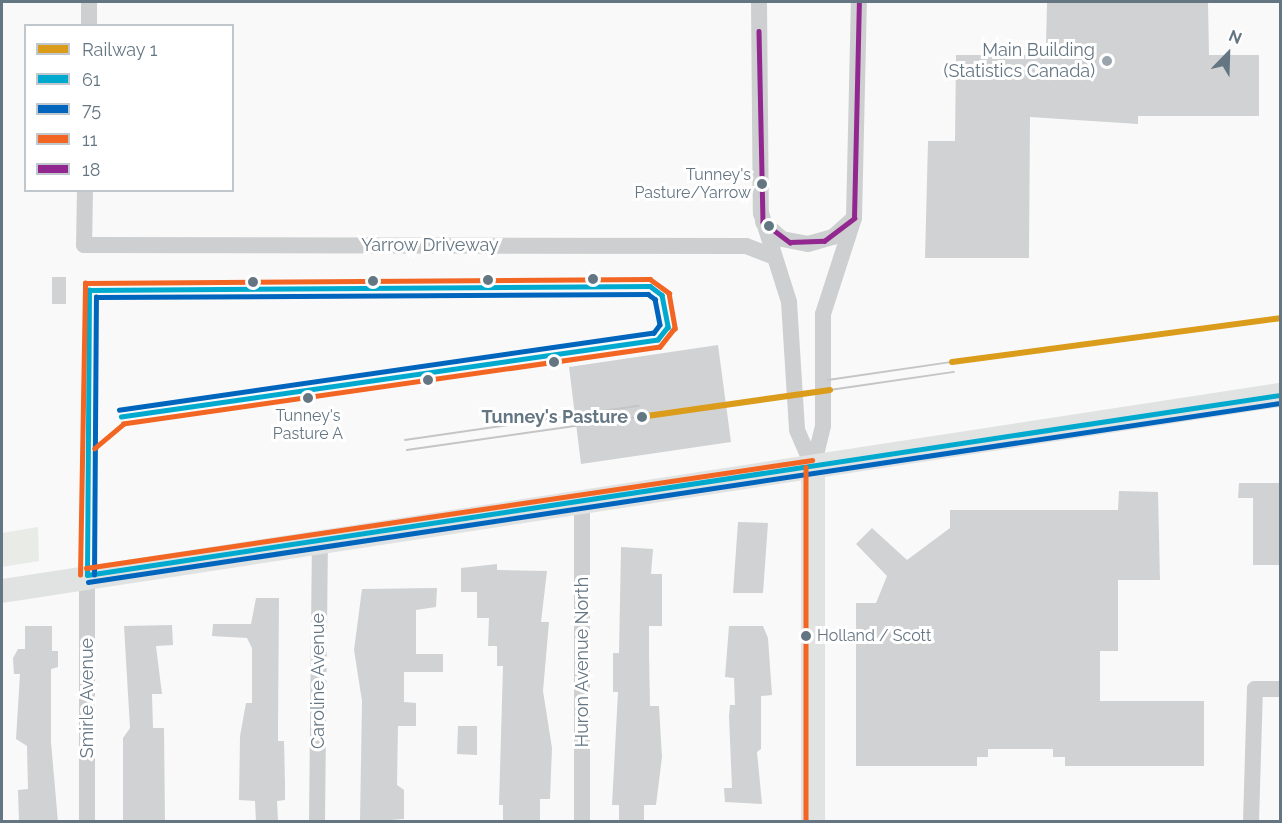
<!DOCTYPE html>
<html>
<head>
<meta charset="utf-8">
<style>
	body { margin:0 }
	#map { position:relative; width:1282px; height:823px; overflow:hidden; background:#f9f9f9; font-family:Raleway,sans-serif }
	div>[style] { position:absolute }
	.green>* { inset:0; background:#e8ebe6 }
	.building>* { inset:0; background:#d0d2d3 }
	.street>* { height:16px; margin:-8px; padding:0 8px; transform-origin:8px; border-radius:8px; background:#cecfd0 }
	.secondary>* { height:24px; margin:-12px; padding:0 12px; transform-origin:12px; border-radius:12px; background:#e1e2e2 }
	.tram>* { height:1.5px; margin:-0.75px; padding:0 0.75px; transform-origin:0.75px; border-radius:0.75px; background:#c3c5c6 }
	.bus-1>* { height:4.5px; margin:-2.25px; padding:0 2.25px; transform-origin:2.25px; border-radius:2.25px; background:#00a9ce }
	.bus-2>* { height:4.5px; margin:-2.25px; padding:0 2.25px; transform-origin:2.25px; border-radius:2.25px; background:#0065bd }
	.bus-3>* { height:4.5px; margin:-2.25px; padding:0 2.25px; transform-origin:2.25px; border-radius:2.25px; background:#f26522 }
	.bus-4>* { height:4.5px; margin:-2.25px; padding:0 2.25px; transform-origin:2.25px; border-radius:2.25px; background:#922790 }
	.rail-1>* { height:6px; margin:-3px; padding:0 3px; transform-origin:3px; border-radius:3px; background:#da9c1a }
	.dots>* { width:16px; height:16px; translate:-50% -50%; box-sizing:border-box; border:3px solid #fff; border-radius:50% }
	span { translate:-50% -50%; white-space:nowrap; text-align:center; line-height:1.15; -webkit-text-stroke:6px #fff; paint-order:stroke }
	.bus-label { font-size:16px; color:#657683 }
	.right { translate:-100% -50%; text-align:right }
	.left { translate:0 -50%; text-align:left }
	.poi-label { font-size:18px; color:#657683 }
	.street-label { font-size:18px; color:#657683 }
	.stop-label { font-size:18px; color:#657683; font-weight:700 }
	.frame { position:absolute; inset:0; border:3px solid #657683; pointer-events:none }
	.legend { position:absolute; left:24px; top:24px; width:210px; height:168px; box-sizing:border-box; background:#fff; border:2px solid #c1c8cd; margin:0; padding:8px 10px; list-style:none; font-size:18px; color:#657683 }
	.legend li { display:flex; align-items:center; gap:12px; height:30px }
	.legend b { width:30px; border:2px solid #c1c8cd }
	.north { position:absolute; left:1198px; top:24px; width:60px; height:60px; -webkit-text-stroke:4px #fff; paint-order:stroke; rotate:23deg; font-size:16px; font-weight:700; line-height:24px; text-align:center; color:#657683 }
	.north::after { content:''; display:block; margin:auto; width:21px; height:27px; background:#657683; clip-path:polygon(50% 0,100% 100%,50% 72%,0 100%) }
</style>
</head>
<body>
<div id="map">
	<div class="green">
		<div style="clip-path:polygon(38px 527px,39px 561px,2px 567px,2px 533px)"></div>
	</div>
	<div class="building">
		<div style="clip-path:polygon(1047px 2px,1208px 2px,1209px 55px,1259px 55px,1259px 116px,1138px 116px,1138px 124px,1030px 117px,1029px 258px,925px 258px,928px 141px,955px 141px,956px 55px,1039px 55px,1039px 45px,1046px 45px)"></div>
		<div style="clip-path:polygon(52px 277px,66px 277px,66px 304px,52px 304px)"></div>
		<div style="clip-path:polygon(718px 345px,731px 442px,581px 464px,569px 367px)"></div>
		<div style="clip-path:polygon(1239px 483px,1279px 483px,1279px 565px,1253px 565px,1253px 498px,1238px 498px)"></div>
		<div style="clip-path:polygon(1119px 491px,1158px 492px,1160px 580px,1118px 580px,1118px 651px,1100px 651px,1100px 701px,1204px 701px,1204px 766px,1065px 766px,1065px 757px,1053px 757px,1053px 749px,988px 749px,988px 757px,977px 757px,977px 766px,856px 766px,856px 603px,876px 603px,887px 576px,856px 544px,872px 528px,907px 560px,950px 528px,950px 510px,1118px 510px)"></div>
		<div style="clip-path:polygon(738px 522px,768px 523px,763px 593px,733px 593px)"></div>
		<div style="clip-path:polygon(621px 547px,653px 549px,651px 574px,662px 574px,662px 626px,649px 626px,649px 654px,650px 706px,659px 706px,662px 757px,656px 805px,644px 805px,644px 822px,619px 822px,619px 805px,612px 805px,618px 692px,613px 692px,613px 653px,619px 653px)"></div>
		<div style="clip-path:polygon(497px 564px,497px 570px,547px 571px,541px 622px,549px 622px,543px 691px,552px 748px,550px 799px,540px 799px,540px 822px,503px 822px,503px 805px,499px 805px,503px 666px,497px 666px,497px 646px,488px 646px,489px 618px,477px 618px,477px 592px,461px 592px,461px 568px)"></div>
		<div style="clip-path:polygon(437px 588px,436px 607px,416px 610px,416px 654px,443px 654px,443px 672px,404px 672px,404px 702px,416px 703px,416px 726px,398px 726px,397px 785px,404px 790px,404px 819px,360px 822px,362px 701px,354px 650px,362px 589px)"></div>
		<div style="clip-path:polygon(256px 598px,279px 598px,278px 729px,278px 741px,284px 741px,285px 783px,285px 800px,277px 801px,278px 822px,256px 822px,255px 801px,239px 800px,240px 736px,246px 703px,252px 703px,252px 648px,247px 638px,212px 636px,213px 624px,251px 624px)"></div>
		<div style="clip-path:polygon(172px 625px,173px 645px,156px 646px,162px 694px,152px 694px,153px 728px,164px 728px,165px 822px,123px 822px,123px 738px,130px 728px,124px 626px)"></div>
		<div style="clip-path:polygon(25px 626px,52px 626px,52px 651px,58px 651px,58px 667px,51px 669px,51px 742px,58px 822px,19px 822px,18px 790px,28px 789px,27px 746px,16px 739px,20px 674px,14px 674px,13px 658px,18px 649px,25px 649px)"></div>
		<div style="clip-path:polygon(729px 626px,763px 626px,768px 638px,772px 695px,761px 696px,761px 749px,757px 752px,762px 804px,725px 802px,724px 788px,732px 788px,729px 716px,730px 705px,735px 705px,734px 678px,725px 677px)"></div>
		<div style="clip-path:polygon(458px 726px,477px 726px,477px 755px,457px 754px)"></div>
	</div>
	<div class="street">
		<div style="left:759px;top:2px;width:211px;rotate:89.5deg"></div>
		<div style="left:761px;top:213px;width:93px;rotate:72.5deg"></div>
		<div style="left:789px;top:302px;width:128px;rotate:86.4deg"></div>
		<div style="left:797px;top:430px;width:40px;rotate:66.6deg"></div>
		<div style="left:89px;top:26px;width:24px;rotate:-90deg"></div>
		<div style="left:85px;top:190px;width:55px;rotate:91deg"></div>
		<div style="left:84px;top:245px;width:662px;rotate:0.09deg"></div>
		<div style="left:746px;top:246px;width:30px;rotate:21deg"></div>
		<div style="left:763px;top:222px;width:25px;rotate:42deg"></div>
		<div style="left:782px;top:239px;width:26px;rotate:11deg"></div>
		<div style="left:808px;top:244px;width:26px;rotate:-16deg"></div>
		<div style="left:833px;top:237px;width:27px;rotate:-42deg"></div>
		<div style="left:813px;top:467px;width:42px;rotate:-76.3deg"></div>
		<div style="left:823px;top:426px;width:112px;rotate:-90deg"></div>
		<div style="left:823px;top:314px;width:101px;rotate:-72.1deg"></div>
		<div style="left:854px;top:218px;width:216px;rotate:-88.7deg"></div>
		<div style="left:87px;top:575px;width:247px;rotate:90deg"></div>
		<div style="left:317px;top:822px;width:281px;rotate:-89.4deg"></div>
		<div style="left:582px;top:822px;width:319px;rotate:-90deg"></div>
		<div style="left:1251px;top:822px;width:133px;rotate:-88.3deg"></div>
		<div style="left:1255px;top:689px;width:25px"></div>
	</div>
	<div class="secondary">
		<div style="left:2px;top:591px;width:1293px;rotate:-8.72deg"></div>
		<div style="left:813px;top:822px;width:355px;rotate:-90deg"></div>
	</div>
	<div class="tram">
		<div style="left:828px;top:380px;width:125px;rotate:-8.3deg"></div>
		<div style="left:830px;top:390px;width:125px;rotate:-8.3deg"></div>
		<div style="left:405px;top:440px;width:236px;rotate:-8.3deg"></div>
		<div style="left:407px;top:450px;width:235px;rotate:-8.1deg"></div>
	</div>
	<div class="bus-1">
		<div style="left:87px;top:575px;width:285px;rotate:-89.6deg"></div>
		<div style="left:89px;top:290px;width:561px;rotate:-0.41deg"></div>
		<div style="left:650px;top:286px;width:15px;rotate:37deg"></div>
		<div style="left:662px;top:295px;width:33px;rotate:79deg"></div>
		<div style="left:668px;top:327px;width:16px;rotate:128deg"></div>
		<div style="left:658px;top:340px;width:542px;rotate:171.84deg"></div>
		<div style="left:87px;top:575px;width:1207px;rotate:-8.58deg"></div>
	</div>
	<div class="bus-2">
		<div style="left:94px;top:575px;width:278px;rotate:-89.6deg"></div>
		<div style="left:96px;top:297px;width:552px;rotate:-0.31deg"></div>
		<div style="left:648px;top:294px;width:9px;rotate:36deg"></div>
		<div style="left:655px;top:299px;width:26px;rotate:79deg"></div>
		<div style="left:660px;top:325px;width:10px;rotate:127deg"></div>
		<div style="left:654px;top:333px;width:540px;rotate:171.79deg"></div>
		<div style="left:88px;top:582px;width:1205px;rotate:-8.54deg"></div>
	</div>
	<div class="bus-3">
		<div style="left:806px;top:467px;width:355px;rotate:90deg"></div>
		<div style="left:86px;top:568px;width:734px;rotate:-8.46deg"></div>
		<div style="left:80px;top:575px;width:292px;rotate:-89deg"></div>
		<div style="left:85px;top:283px;width:565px;rotate:-0.41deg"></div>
		<div style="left:650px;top:279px;width:24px;rotate:36deg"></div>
		<div style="left:669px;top:293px;width:36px;rotate:80deg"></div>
		<div style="left:675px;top:328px;width:24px;rotate:128deg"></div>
		<div style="left:660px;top:347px;width:542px;rotate:171.83deg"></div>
		<div style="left:124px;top:424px;width:38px;rotate:140deg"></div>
	</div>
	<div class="bus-4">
		<div style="left:759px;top:31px;width:191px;rotate:88.8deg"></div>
		<div style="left:763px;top:222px;width:34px;rotate:37deg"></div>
		<div style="left:790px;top:242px;width:34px;rotate:-2deg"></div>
		<div style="left:824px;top:241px;width:38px;rotate:-37deg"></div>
		<div style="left:854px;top:218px;width:216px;rotate:-88.7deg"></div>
	</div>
	<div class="rail-1">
		<div style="left:952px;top:362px;width:331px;rotate:-7.6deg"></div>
		<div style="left:640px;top:417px;width:192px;rotate:-8.1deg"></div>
	</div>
	<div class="dots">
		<div style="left:1107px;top:61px;background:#99a4ac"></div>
		<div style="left:762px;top:184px;background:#657683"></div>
		<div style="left:769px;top:226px;background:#657683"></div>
		<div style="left:593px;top:279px;background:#657683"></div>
		<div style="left:488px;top:280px;background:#657683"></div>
		<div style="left:373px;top:281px;background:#657683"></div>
		<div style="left:253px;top:282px;background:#657683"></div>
		<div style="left:554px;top:362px;background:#657683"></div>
		<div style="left:428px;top:380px;background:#657683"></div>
		<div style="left:308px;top:398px;background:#657683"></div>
		<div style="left:642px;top:417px;background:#657683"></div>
		<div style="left:806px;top:636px;background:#657683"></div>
	</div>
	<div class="bus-label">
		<span class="right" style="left:751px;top:184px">Tunney's<br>Pasture/Yarrow</span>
		<span style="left:308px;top:425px">Tunney's<br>Pasture A</span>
		<span class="left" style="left:817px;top:636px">Holland / Scott</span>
	</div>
	<div class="poi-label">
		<span class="right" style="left:1095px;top:61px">Main Building<br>(Statistics Canada)</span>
	</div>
	<div class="street-label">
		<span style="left:430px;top:245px">Yarrow Driveway</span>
		<span style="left:582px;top:662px;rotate:-90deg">Huron Avenue North</span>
		<span style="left:318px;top:681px;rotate:-90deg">Caroline Avenue</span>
		<span style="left:87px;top:698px;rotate:-90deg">Smirle Avenue</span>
	</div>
	<div class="stop-label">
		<span class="right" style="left:628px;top:417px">Tunney's Pasture</span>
	</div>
	<div class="frame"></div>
	<ul class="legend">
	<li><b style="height:8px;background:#da9c1a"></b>Railway 1</li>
	<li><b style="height:8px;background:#00a9ce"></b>61</li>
	<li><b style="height:8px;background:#0065bd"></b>75</li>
	<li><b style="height:8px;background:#f26522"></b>11</li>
	<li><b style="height:8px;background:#922790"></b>18</li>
	</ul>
	<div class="north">N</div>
</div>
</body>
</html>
